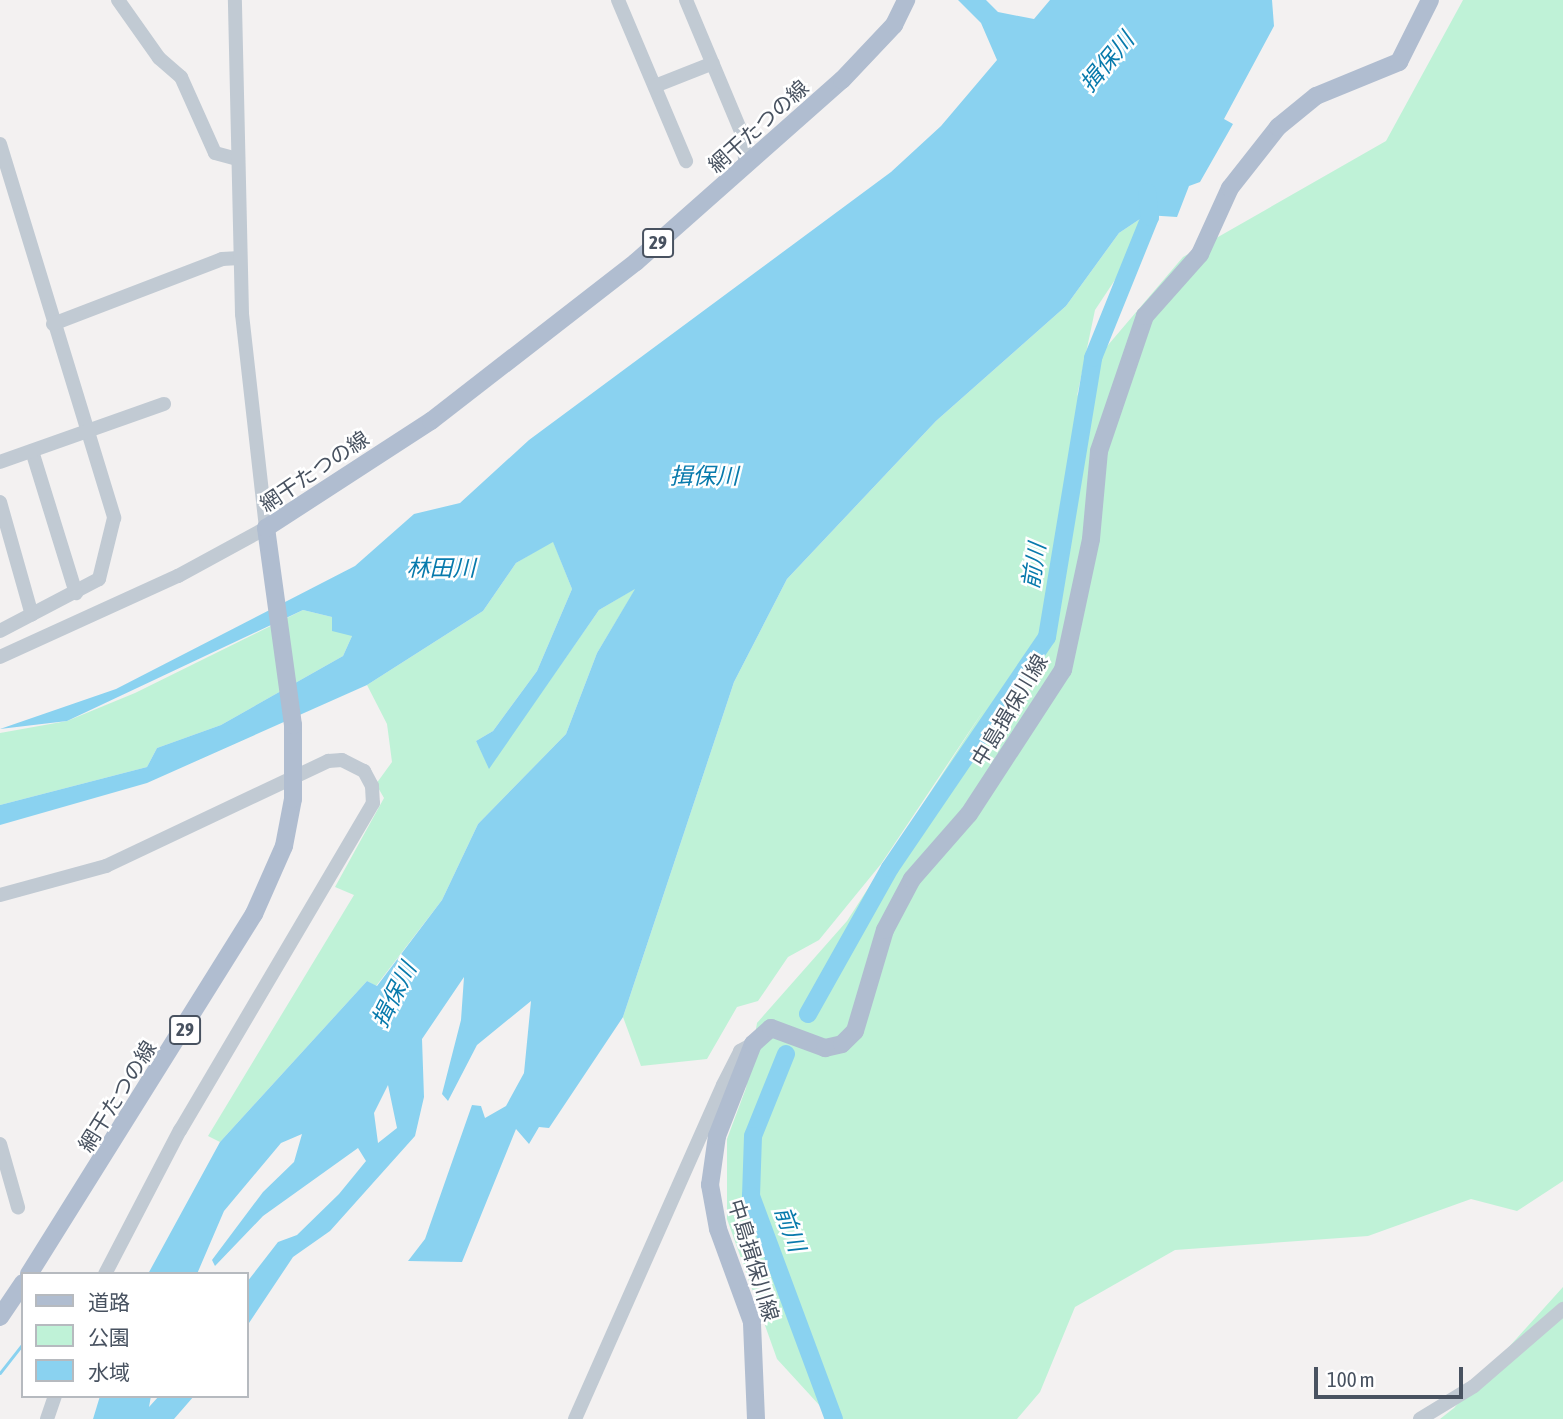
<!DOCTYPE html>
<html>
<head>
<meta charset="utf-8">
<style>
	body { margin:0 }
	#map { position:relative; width:1563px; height:1419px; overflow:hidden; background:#f3f1f1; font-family:"Asap Condensed","Noto Sans JP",sans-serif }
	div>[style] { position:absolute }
	.green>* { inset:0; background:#bff2d7 }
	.water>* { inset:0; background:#8ad2f0 }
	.stream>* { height:2.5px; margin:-1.25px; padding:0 1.25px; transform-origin:1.25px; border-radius:1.25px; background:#8ad2f0 }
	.river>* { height:18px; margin:-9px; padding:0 9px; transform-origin:9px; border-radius:9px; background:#8ad2f0 }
	.minor>* { height:14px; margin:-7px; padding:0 7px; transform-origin:7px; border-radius:7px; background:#c1cad3 }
	.major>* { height:18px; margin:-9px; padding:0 9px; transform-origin:9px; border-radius:9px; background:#b0bdd0 }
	span { translate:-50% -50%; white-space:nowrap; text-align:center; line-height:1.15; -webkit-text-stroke:5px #fff; paint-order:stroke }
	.shield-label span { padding:2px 5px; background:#fff; border:2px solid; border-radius:5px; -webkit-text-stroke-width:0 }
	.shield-label { font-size:19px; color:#485260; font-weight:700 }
	.street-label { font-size:21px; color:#485260 }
	.water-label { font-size:23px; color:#087aac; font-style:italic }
	.legend { position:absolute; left:21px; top:1272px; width:228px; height:126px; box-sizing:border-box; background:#fff; border:2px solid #b6babf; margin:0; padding:9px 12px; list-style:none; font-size:21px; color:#485260 }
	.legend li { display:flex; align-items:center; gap:14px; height:35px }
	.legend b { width:35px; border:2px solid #b6babf }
	.scale { position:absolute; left:1314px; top:1367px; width:149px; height:32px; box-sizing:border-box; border:4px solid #485260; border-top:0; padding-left:9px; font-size:21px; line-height:24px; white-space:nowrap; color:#485260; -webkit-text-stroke:5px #fff; paint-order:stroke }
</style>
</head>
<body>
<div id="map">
	<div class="green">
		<div style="clip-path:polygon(1463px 0,1563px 0,1563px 1181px,1517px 1211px,1471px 1199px,1368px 1236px,1175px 1250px,1075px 1307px,1040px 1392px,1017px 1419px,832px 1419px,777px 1359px,727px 1219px,727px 1139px,746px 1088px,757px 1023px,847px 921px,985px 708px,881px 864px,819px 940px,788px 957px,758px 1001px,737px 1007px,707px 1059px,641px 1066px,623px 1017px,734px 682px,787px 579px,936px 421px,1066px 306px,1119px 233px,1146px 215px,1154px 221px,1095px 310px,1077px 396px,1097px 358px,1183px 257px,1386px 141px)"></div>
		<div style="clip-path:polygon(553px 541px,572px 589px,537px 671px,493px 731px,476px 741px,489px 767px,599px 610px,636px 588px,597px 653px,566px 734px,478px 824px,442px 900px,376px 986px,367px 981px,220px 1142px,208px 1136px,354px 895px,335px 887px,384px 798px,376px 784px,392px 762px,387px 724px,367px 685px,483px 611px,516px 563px)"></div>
		<div style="clip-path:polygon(303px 610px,332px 617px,352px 636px,343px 656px,221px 725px,157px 748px,147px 767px,0 805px,0 733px,67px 721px,135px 693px)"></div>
		<div style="clip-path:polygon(1563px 1287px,1563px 1419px,1440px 1419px,1454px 1408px)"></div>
	</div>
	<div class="water">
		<div style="clip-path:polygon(evenodd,958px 0,986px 0,998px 12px,1034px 19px,1050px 0,1272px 0,1274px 26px,1224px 119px,1233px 124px,1200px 182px,1189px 186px,1177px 217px,1146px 215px,1119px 233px,1066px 306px,936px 421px,787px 579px,734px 682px,623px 1017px,549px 1128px,539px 1127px,529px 1144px,516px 1129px,462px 1262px,408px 1261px,425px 1239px,472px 1105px,481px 1106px,485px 1118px,506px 1106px,524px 1073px,531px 1001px,477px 1045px,448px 1101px,442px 1094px,461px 1020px,464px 977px,422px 1039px,424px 1097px,415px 1136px,330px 1231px,293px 1257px,247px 1326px,247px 1282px,278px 1242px,297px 1235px,339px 1194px,366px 1161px,358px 1148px,263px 1216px,215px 1266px,212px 1260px,263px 1192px,294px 1162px,302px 1134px,281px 1143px,224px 1211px,197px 1274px,148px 1274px,220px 1142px,367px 981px,377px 986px,442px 900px,478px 824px,566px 734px,597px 653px,635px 589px,599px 610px,489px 769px,476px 741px,493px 731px,537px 671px,572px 589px,553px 542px,516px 563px,483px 611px,367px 685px,147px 783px,0 825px,0 805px,147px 767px,157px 748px,221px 725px,343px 656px,352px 636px,332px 631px,332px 617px,303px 610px,67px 721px,0 729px,116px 689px,355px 566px,414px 514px,460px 503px,529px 440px,891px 172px,941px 126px,997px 60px,981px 23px,958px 0,388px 1085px,397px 1128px,378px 1143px,374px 1113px,388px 1085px)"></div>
		<div style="clip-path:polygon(100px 1396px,151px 1396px,149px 1407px,159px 1396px,194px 1396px,174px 1419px,93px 1419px)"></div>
	</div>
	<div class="stream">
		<div style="left:0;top:1373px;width:37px;rotate:-52deg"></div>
	</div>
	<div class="river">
		<div style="left:808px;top:1014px;width:167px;rotate:-60.7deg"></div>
		<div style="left:890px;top:868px;width:279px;rotate:-55.8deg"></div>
		<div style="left:1047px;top:637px;width:283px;rotate:-80.6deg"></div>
		<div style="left:1093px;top:358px;width:152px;rotate:-68deg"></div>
		<div style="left:1150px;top:217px;width:25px;rotate:-97deg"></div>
		<div style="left:786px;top:1054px;width:88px;rotate:111.9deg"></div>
		<div style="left:753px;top:1136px;width:60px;rotate:91.9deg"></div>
		<div style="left:751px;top:1196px;width:238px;rotate:69.6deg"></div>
	</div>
	<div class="minor">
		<div style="left:118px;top:0;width:71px;rotate:54.7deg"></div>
		<div style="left:159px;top:58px;width:29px;rotate:41deg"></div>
		<div style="left:181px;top:77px;width:83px;rotate:65.9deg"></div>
		<div style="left:215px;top:153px;width:23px;rotate:15deg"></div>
		<div style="left:618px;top:0;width:175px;rotate:67.1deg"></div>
		<div style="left:686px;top:0;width:145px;rotate:67.3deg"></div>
		<div style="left:742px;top:134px;width:33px;rotate:83deg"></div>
		<div style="left:655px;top:86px;width:62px;rotate:-21.6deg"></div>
		<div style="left:0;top:144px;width:391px;rotate:73deg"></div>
		<div style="left:114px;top:518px;width:63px;rotate:103.8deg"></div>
		<div style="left:99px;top:579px;width:112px;rotate:152.3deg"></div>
		<div style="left:53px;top:324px;width:181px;rotate:-21deg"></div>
		<div style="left:222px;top:259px;width:18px;rotate:-3deg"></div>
		<div style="left:32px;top:451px;width:149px;rotate:72.8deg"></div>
		<div style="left:0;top:462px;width:174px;rotate:-19.5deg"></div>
		<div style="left:0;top:502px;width:117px;rotate:74.2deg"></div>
		<div style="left:0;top:657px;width:196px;rotate:-24.5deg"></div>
		<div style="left:178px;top:576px;width:100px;rotate:-28.6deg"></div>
		<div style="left:266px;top:528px;width:215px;rotate:-96.4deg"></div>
		<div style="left:242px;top:314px;width:314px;rotate:-91.3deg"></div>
		<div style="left:0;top:895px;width:110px;rotate:-15.3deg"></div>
		<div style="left:106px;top:866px;width:246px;rotate:-25.3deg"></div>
		<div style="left:328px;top:761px;width:14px;rotate:-4deg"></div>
		<div style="left:342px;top:760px;width:25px;rotate:27deg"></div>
		<div style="left:364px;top:771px;width:17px;rotate:62deg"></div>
		<div style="left:372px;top:786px;width:17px;rotate:87deg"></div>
		<div style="left:373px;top:803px;width:380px;rotate:120.5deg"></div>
		<div style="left:180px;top:1130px;width:162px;rotate:117.5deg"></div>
		<div style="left:0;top:1144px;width:66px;rotate:74.1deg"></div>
		<div style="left:47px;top:1419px;width:24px;rotate:-71deg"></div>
		<div style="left:575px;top:1419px;width:365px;rotate:-66.1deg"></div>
		<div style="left:723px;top:1085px;width:38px;rotate:-63deg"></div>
		<div style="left:740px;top:1051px;width:15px;rotate:-28deg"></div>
		<div style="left:1420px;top:1419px;width:63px;rotate:-31.4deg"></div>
		<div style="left:1474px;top:1386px;width:118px;rotate:-40.9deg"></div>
	</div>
	<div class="major">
		<div style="left:29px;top:1274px;width:425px;rotate:-58deg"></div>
		<div style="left:254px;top:914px;width:74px;rotate:-66.2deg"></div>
		<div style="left:284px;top:846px;width:48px;rotate:-79.2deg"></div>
		<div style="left:293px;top:799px;width:74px;rotate:-90deg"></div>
		<div style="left:293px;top:725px;width:199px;rotate:-97.8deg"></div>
		<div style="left:266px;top:528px;width:197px;rotate:-33deg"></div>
		<div style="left:431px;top:421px;width:259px;rotate:-37.8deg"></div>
		<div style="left:636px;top:262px;width:275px;rotate:-41.5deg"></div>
		<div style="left:842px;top:80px;width:76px;rotate:-46.6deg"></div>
		<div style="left:894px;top:25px;width:28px;rotate:-64deg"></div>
		<div style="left:0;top:1317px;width:41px;rotate:-55.9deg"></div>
		<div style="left:756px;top:1419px;width:97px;rotate:-92.4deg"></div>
		<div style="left:752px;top:1322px;width:99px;rotate:-110.1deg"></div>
		<div style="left:718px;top:1229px;width:45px;rotate:-100.3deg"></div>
		<div style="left:710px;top:1185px;width:49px;rotate:-81.9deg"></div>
		<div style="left:717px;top:1136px;width:99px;rotate:-68.6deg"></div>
		<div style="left:753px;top:1044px;width:24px;rotate:-42deg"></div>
		<div style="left:771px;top:1028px;width:58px;rotate:20.3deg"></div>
		<div style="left:825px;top:1048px;width:17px;rotate:-13deg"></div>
		<div style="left:842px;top:1044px;width:18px;rotate:-45deg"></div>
		<div style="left:855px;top:1031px;width:105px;rotate:-73.5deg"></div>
		<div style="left:885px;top:930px;width:58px;rotate:-62.1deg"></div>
		<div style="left:912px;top:879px;width:86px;rotate:-48.8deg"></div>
		<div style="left:969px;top:814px;width:172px;rotate:-56.9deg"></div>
		<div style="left:1063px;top:670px;width:134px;rotate:-77.9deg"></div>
		<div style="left:1091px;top:539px;width:88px;rotate:-84.8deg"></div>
		<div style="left:1099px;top:451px;width:143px;rotate:-71.2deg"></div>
		<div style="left:1145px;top:316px;width:83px;rotate:-48.4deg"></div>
		<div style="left:1200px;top:254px;width:72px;rotate:-65.6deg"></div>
		<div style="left:1230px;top:188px;width:78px;rotate:-51.8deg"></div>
		<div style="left:1278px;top:127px;width:49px;rotate:-39.2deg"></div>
		<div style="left:1316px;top:96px;width:90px;rotate:-22.3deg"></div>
		<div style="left:1399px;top:62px;width:69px;rotate:-63.4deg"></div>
	</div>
	<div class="shield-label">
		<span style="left:658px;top:243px">29</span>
		<span style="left:185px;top:1030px">29</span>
	</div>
	<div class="street-label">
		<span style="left:758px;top:126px;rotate:-42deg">網干たつの線</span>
		<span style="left:314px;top:471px;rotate:-34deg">網干たつの線</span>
		<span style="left:1009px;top:710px;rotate:-59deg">中島揖保川線</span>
		<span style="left:117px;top:1096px;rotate:-58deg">網干たつの線</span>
		<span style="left:754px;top:1260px;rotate:73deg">中島揖保川線</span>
	</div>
	<div class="water-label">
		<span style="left:1107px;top:62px;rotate:-50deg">揖保川</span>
		<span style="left:704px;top:476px">揖保川</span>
		<span style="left:1034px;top:566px;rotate:-81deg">前川</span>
		<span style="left:441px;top:568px">林田川</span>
		<span style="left:394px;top:995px;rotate:-63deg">揖保川</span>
		<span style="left:790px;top:1229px;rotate:70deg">前川</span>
	</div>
	<ul class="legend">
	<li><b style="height:9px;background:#b0bdd0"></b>道路</li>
	<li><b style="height:19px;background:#bff2d7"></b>公園</li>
	<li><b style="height:19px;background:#8ad2f0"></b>水域</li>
	</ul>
	<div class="scale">100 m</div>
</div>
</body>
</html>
